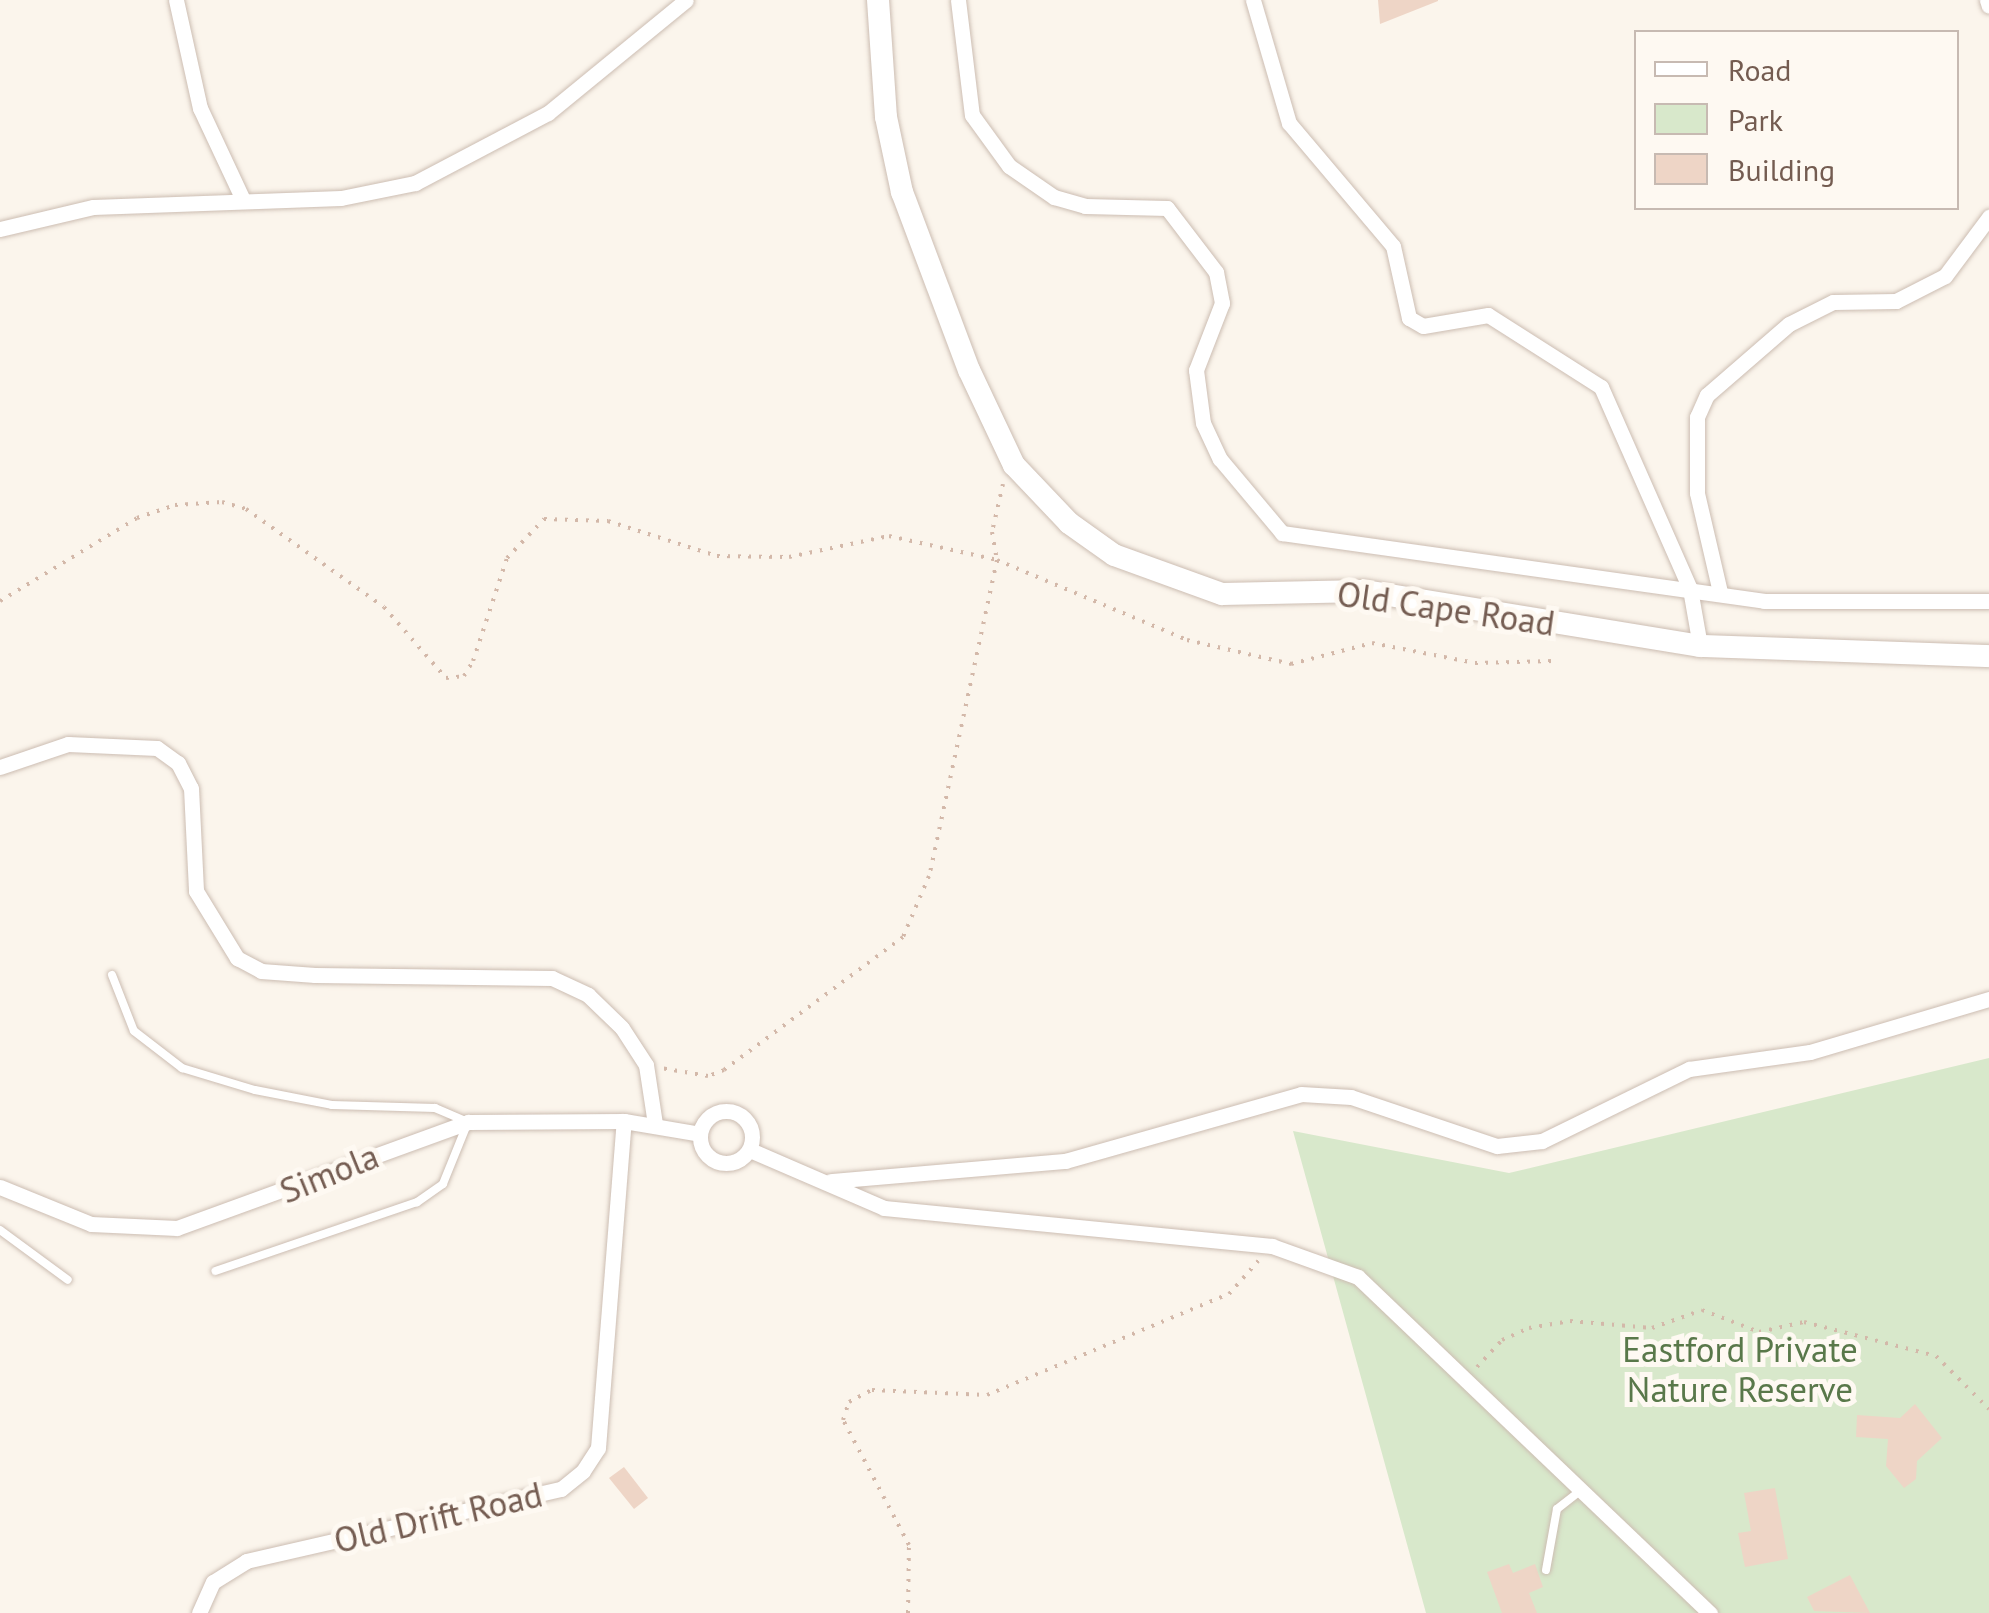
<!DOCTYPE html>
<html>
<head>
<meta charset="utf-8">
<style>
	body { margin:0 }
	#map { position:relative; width:1989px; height:1613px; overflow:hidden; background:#fbf5ec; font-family:"PT Sans",sans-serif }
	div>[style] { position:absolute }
	.green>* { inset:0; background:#d8e8cb }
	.building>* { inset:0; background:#eed5c6 }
	.path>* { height:4px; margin-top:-2px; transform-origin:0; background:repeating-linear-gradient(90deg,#d3b8a9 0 2.5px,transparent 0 10.5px) }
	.roads { filter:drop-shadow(0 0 2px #ccbdb2) drop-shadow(0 0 2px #ccbdb2) }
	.lane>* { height:8px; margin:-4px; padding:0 4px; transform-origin:4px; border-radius:4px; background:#fff }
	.street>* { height:15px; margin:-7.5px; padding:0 7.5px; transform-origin:7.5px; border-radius:7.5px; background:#fff }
	.street>.ring { margin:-7.5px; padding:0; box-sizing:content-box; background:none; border:15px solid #fff; border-radius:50% }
	.secondary>* { height:22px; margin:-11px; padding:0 11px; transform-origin:11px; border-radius:11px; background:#fff }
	span { translate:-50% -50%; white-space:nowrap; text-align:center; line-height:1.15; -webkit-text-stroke:10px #fef9f2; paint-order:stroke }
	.street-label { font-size:35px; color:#745c51 }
	.park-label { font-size:35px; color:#59784a }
	.legend { position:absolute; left:1634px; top:30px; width:325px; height:180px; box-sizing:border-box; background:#fef9f2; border:2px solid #c7bab2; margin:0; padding:12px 18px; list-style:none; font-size:30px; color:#745c51 }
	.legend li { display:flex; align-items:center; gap:20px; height:50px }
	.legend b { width:50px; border:2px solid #c7bab2 }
</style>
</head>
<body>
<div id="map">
	<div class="green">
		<div style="clip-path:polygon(1989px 1058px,1989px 1613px,1426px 1613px,1293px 1131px,1509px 1173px)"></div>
	</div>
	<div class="building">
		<div style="clip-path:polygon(1378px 0,1438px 0,1438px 1px,1380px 24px)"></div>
		<div style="clip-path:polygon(1915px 1404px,1942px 1438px,1917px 1461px,1916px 1479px,1904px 1488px,1886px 1466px,1888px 1439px,1856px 1437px,1857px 1415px,1900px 1418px)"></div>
		<div style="clip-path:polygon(624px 1467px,648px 1498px,634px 1509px,609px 1478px)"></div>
		<div style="clip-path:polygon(1775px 1488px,1788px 1559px,1745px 1567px,1738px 1533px,1751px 1531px,1744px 1493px)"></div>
		<div style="clip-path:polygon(1509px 1564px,1513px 1573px,1535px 1564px,1543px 1587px,1529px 1593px,1537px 1613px,1502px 1613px,1487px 1572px)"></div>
		<div style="clip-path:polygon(1850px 1575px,1870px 1613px,1814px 1611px,1807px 1597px)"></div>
	</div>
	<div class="path">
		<div style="left:1003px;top:484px;width:49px;rotate:102.9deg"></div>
		<div style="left:992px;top:532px;width:28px;rotate:80deg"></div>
		<div style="left:997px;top:560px;width:206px;rotate:22.8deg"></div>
		<div style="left:1187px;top:640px;width:107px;rotate:13deg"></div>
		<div style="left:1291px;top:664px;width:84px;rotate:-14.5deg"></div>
		<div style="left:1372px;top:643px;width:105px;rotate:11deg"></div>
		<div style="left:1475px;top:663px;width:78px;rotate:-1.5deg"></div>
		<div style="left:0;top:601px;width:160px;rotate:-31.2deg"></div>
		<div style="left:137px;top:518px;width:40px;rotate:-18.9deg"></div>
		<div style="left:175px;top:505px;width:47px;rotate:-3.7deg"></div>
		<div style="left:222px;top:502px;width:25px;rotate:16deg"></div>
		<div style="left:246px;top:509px;width:169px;rotate:35.4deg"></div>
		<div style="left:384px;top:607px;width:94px;rotate:48.9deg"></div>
		<div style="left:446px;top:678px;width:18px;rotate:-6deg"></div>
		<div style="left:464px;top:676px;width:17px;rotate:-59deg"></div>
		<div style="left:473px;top:661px;width:108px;rotate:-71.7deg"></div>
		<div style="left:507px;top:558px;width:54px;rotate:-46.5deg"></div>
		<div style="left:544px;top:519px;width:64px;rotate:1.8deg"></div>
		<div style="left:608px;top:521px;width:114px;rotate:17.8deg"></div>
		<div style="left:717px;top:556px;width:72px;rotate:0.8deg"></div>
		<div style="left:789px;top:557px;width:102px;rotate:-11.9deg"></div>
		<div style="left:889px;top:536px;width:111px;rotate:12.5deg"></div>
		<div style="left:997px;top:560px;width:323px;rotate:102.1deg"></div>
		<div style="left:929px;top:876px;width:66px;rotate:113.1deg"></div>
		<div style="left:903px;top:937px;width:223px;rotate:143.4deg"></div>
		<div style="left:724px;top:1070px;width:17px;rotate:159deg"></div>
		<div style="left:708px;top:1076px;width:48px;rotate:-170.3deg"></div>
		<div style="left:1477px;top:1367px;width:37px;rotate:-47deg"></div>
		<div style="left:1502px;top:1340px;width:30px;rotate:-24deg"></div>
		<div style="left:1529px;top:1328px;width:42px;rotate:-9.7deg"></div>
		<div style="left:1570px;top:1321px;width:82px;rotate:4.9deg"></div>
		<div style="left:1652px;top:1328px;width:53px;rotate:-19.8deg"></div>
		<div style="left:1702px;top:1310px;width:61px;rotate:21.1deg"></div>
		<div style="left:1759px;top:1332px;width:46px;rotate:-12.5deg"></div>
		<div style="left:1804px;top:1322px;width:136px;rotate:14.4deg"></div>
		<div style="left:1936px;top:1356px;width:75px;rotate:45deg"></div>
		<div style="left:908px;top:1613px;width:68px;rotate:-89.2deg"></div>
		<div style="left:909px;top:1545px;width:141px;rotate:-117.8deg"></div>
		<div style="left:843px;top:1420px;width:19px;rotate:-72deg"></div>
		<div style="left:849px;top:1402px;width:26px;rotate:-28deg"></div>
		<div style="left:872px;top:1390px;width:115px;rotate:2.5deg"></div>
		<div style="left:987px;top:1395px;width:262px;rotate:-22.7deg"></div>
		<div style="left:1229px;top:1294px;width:45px;rotate:-48.6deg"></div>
	</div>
	<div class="roads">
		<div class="lane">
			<div style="left:112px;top:975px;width:60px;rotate:68.6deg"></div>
			<div style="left:134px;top:1031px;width:61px;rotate:37.6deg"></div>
			<div style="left:182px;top:1068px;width:76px;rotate:16.8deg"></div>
			<div style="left:255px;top:1090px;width:78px;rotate:11deg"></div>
			<div style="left:332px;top:1105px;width:103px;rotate:1.7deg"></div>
			<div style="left:435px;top:1108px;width:36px;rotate:23deg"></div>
			<div style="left:468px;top:1122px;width:67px;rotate:112deg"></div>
			<div style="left:443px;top:1184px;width:32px;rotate:145deg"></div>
			<div style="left:417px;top:1202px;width:213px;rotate:161.1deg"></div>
			<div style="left:0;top:1230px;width:84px;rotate:36.3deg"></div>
			<div style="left:1546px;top:1570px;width:62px;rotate:-79.8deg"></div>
			<div style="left:1557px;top:1509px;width:29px;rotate:-38deg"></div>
		</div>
		<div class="street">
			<div style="left:176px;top:0;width:111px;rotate:77.5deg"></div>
			<div style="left:200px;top:108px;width:102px;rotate:64.9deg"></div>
			<div style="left:958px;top:0;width:116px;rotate:83.1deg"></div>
			<div style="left:972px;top:115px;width:63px;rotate:54deg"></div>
			<div style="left:1009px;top:166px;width:55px;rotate:34.6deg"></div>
			<div style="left:1054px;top:197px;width:32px;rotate:16deg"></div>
			<div style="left:1085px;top:206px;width:82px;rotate:1.4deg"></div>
			<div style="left:1167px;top:208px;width:81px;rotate:52.6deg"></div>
			<div style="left:1216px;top:272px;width:32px;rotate:79deg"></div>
			<div style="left:1222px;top:303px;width:72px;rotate:111.2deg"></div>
			<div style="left:1196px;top:370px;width:53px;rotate:82.5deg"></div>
			<div style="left:1203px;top:423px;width:40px;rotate:65deg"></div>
			<div style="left:1220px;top:459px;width:97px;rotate:50deg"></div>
			<div style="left:1282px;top:533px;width:487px;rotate:8deg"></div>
			<div style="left:1764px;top:601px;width:225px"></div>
			<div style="left:1253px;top:0;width:128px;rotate:73.7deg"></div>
			<div style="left:1289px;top:123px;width:161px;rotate:49.8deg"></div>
			<div style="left:1393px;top:246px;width:74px;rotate:77.5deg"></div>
			<div style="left:1409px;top:318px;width:16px;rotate:30deg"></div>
			<div style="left:1423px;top:326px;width:66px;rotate:-9.6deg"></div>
			<div style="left:1488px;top:315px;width:134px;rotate:32.5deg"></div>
			<div style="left:1601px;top:387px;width:221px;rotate:66.2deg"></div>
			<div style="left:1690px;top:589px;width:58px;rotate:80deg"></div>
			<div style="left:1987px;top:0;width:6px;rotate:72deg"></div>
			<div style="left:0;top:229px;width:96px;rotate:-13.3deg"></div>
			<div style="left:93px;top:207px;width:248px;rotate:-2.1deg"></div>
			<div style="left:341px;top:198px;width:76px;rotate:-11.5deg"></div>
			<div style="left:415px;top:183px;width:150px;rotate:-27.8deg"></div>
			<div style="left:548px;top:113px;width:178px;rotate:-39.3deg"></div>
			<div style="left:1720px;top:592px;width:102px;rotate:-103.1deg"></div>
			<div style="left:1697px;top:493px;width:76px;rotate:-90deg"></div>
			<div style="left:1697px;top:417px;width:24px;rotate:-66deg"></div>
			<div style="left:1707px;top:395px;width:108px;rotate:-40.9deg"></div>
			<div style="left:1789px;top:324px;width:49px;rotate:-26.6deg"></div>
			<div style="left:1833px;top:302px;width:63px;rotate:-0.9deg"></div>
			<div style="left:1896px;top:301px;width:55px;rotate:-27deg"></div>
			<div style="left:1945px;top:276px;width:74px;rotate:-53.3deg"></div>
			<div style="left:0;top:767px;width:72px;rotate:-18.7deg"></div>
			<div style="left:68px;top:744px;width:89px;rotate:2.6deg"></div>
			<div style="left:157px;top:748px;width:26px;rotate:36deg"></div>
			<div style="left:178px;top:763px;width:28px;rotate:63deg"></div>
			<div style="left:191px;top:788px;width:103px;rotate:87.2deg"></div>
			<div style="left:196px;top:891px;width:79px;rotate:58.5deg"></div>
			<div style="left:237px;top:958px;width:27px;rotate:28deg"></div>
			<div style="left:261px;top:971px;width:54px;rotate:4.2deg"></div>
			<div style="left:315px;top:975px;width:237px;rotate:0.7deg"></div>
			<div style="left:552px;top:978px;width:40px;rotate:25deg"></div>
			<div style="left:588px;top:995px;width:47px;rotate:44.1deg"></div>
			<div style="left:622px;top:1028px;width:44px;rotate:57deg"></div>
			<div style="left:646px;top:1065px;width:60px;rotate:81.3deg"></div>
			<div class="ring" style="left:700px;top:1111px;width:37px;height:37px"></div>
			<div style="left:750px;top:1150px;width:146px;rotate:23.4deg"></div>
			<div style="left:884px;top:1208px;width:390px;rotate:5.6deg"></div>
			<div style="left:1272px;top:1246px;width:91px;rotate:19.8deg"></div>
			<div style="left:1358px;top:1277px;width:487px;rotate:43.7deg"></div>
			<div style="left:831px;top:1181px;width:235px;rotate:-4.9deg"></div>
			<div style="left:1065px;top:1161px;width:245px;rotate:-15.8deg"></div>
			<div style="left:1301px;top:1094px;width:50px;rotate:3.4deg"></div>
			<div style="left:1351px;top:1097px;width:154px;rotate:18.6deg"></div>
			<div style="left:1497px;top:1146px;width:45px;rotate:-6.3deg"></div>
			<div style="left:1542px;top:1141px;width:164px;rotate:-26.1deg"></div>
			<div style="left:1689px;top:1069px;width:122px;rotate:-8deg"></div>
			<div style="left:1810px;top:1052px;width:187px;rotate:-16.5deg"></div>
			<div style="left:0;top:1187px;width:98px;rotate:22.1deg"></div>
			<div style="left:91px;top:1224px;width:86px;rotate:2.7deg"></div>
			<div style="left:177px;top:1228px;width:310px;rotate:-20deg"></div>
			<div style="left:468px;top:1122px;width:156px;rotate:-0.4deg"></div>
			<div style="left:624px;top:1121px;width:77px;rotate:9.7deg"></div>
			<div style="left:199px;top:1613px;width:34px;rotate:-66deg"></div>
			<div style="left:213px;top:1582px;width:39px;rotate:-32deg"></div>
			<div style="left:246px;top:1561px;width:323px;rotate:-12.9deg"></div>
			<div style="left:561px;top:1489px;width:28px;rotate:-39deg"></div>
			<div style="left:583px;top:1471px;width:27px;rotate:-57deg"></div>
			<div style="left:598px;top:1448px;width:328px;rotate:-85.5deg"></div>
		</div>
		<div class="secondary">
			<div style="left:878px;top:0;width:117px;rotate:86.1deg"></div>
			<div style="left:886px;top:117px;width:77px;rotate:78deg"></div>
			<div style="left:902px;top:192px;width:190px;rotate:69.4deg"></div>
			<div style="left:969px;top:370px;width:105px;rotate:64.7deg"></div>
			<div style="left:1014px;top:465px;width:80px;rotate:46.5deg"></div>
			<div style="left:1069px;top:523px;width:55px;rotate:35.4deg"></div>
			<div style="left:1114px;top:555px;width:115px;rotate:19.9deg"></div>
			<div style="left:1222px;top:594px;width:142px;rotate:-1.2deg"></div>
			<div style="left:1364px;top:591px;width:340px;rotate:9.3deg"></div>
			<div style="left:1700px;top:646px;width:289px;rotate:2deg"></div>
		</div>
	</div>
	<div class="street-label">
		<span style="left:1446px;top:608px;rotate:8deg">Old Cape Road</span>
		<span style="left:329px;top:1173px;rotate:-22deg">Simola</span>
		<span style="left:438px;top:1517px;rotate:-13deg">Old Drift Road</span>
	</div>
	<div class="park-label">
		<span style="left:1740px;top:1369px">Eastford Private<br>Nature Reserve</span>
	</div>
	<ul class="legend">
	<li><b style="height:12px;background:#fff"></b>Road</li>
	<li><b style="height:28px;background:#d8e8cb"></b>Park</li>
	<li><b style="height:28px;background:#eed5c6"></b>Building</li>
	</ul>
</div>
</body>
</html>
